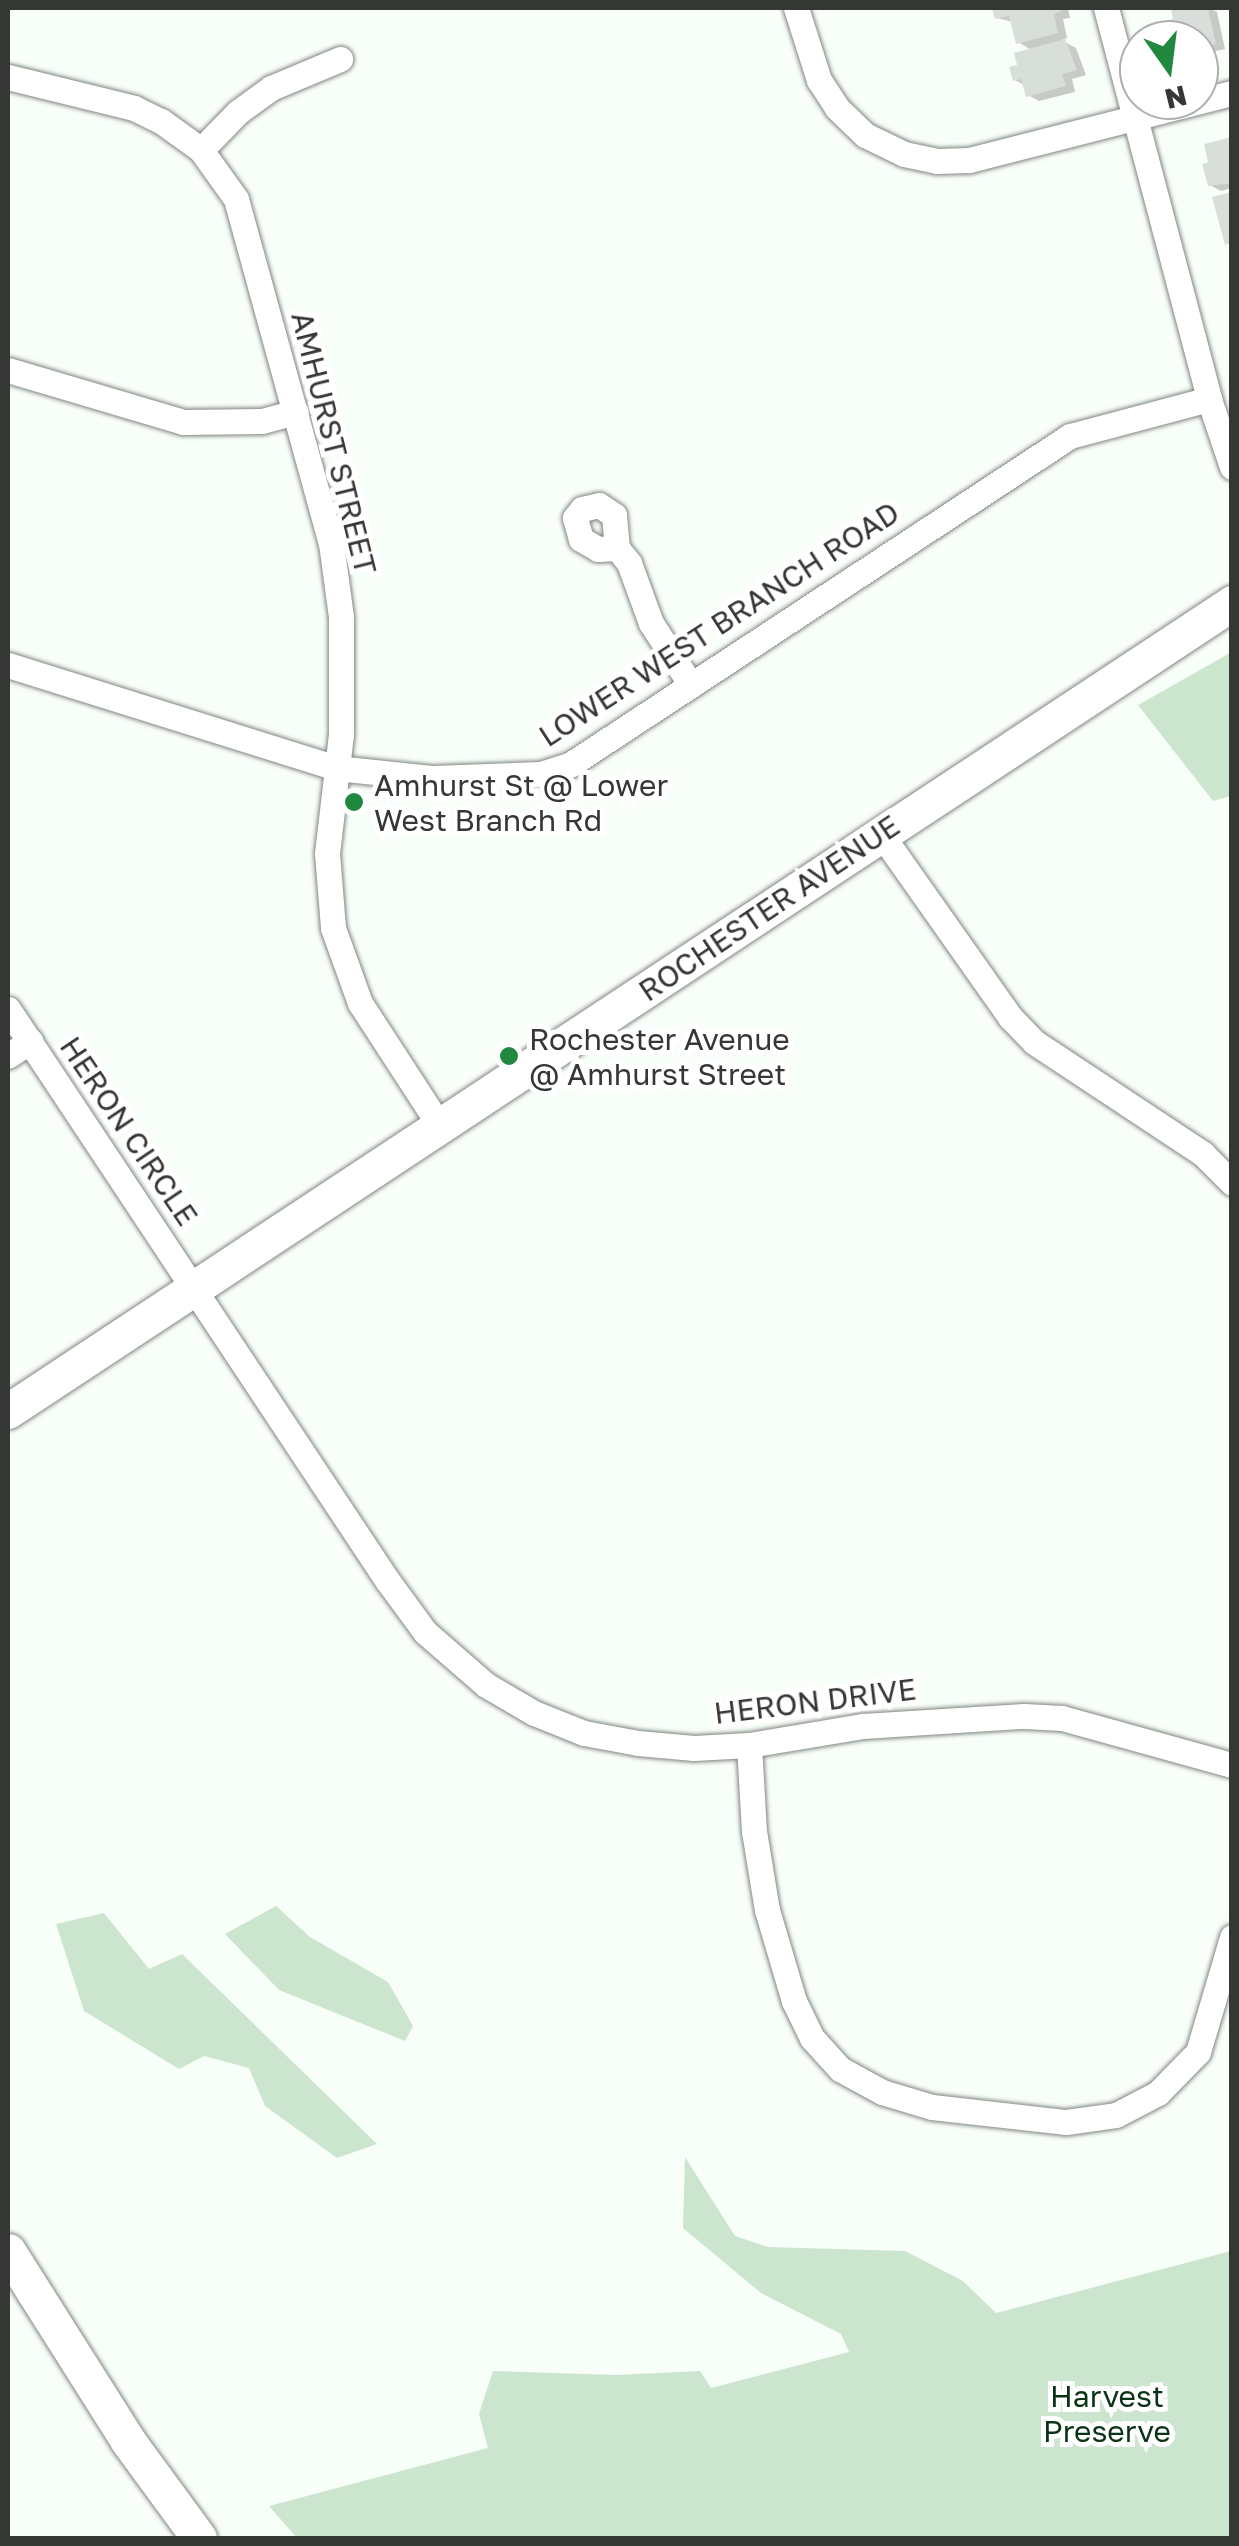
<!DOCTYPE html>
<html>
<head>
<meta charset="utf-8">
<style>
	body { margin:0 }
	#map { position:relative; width:1239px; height:2546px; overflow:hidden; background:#f8fef8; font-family:"Golos Text",sans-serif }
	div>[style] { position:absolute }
	.green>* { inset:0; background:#cce5cf }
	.shadow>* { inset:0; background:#0003 }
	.building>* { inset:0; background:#d8ded9 }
	.roads { filter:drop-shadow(0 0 2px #818681) drop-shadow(0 0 2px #818681) }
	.minor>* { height:25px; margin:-12.5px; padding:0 12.5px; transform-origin:12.5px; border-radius:12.5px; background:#fff }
	.secondary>* { height:35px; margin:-17.5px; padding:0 17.5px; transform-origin:17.5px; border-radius:17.5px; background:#fff }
	.dots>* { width:28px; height:28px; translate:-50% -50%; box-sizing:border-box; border:5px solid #fff; border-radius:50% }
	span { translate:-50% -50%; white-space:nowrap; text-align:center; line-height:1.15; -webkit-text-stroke:10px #fff; paint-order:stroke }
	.street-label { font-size:30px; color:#353735 }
	.poi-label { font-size:30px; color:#353735 }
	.left { translate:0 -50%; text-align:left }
	.park-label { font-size:30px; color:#0b3416 }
	.frame { position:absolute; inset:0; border:10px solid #353735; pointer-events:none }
	.north { position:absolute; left:1119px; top:20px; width:100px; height:100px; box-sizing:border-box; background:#fff; border:2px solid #aeafae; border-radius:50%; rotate:166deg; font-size:28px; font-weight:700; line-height:40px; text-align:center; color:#353735 }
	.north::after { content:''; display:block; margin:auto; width:35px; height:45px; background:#20893f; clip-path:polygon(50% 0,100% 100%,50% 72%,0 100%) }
</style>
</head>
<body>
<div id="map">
	<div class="green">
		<div style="clip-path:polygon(1230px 653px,1231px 796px,1213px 801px,1138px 705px)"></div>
		<div style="clip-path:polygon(276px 1906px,310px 1937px,388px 1982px,413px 2026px,405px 2041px,279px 1990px,225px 1934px)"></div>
		<div style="clip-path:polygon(104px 1913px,149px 1969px,182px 1954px,377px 2144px,337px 2158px,265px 2106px,249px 2068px,204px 2056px,179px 2069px,84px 2011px,56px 1924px)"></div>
		<div style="clip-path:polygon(685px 2157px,735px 2236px,768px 2247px,905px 2251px,963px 2281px,996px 2313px,1231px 2251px,1231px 2538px,297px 2538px,269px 2506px,488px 2448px,479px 2414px,493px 2371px,616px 2375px,700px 2371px,711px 2388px,849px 2352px,841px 2334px,761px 2293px,683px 2228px)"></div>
	</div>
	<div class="shadow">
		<div style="clip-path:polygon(995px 8px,1068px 8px,1070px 18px,1063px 19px,1067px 38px,1061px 40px,1076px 48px,1086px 75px,1072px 79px,1075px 92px,1039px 101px,1028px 95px,1026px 86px,1015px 80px,1033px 51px,1018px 42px,1013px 22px,997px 18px)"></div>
		<div style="clip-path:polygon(1173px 8px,1209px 8px,1217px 12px,1225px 49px,1199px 55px,1199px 40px,1167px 40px,1176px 20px)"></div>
		<div style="clip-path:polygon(1232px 140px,1232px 188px,1221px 191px,1210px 185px)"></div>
	</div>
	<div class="building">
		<div style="clip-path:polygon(992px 8px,1060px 8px,1061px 12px,1054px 14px,1058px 33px,1016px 44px,1009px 16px,995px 19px)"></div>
		<div style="clip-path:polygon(1171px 8px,1208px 8px,1216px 44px,1199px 48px,1199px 40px,1165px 40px,1160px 22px,1173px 19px)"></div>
		<div style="clip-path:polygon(1065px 39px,1077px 70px,1062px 74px,1066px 86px,1026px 97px,1021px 79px,1013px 81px,1009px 67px,1017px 65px,1014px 53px)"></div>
		<div style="clip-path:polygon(1232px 137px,1232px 183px,1208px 186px,1202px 164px,1208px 162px,1204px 144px)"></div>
		<div style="clip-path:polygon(1232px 192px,1232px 243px,1225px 245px,1212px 197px)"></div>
	</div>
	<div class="roads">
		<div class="minor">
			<div style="left:796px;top:8px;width:76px;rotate:72.3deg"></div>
			<div style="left:819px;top:80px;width:33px;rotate:57deg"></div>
			<div style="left:837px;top:108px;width:39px;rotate:44deg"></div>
			<div style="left:865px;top:135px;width:43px;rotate:26deg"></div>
			<div style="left:904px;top:154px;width:34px;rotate:12deg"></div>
			<div style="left:937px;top:161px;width:32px;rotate:-2deg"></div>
			<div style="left:969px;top:160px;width:271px;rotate:-14.3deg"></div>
			<div style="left:1106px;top:8px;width:404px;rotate:75.2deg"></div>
			<div style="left:1209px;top:399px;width:72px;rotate:71.3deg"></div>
			<div style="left:8px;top:77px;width:130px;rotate:13.8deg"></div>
			<div style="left:134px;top:108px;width:30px;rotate:26deg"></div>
			<div style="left:161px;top:121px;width:49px;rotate:35.9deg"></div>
			<div style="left:201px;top:150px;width:60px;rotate:54.5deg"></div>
			<div style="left:236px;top:199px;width:357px;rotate:74.6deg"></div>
			<div style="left:331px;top:543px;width:75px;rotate:82.3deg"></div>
			<div style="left:341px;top:617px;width:117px;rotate:90deg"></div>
			<div style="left:341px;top:734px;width:120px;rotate:96.7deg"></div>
			<div style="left:327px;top:853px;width:75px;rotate:85.4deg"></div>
			<div style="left:333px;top:928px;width:80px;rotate:70.2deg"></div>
			<div style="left:360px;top:1003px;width:147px;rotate:57deg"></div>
			<div style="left:201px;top:150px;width:53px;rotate:-45.8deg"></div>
			<div style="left:238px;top:112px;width:41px;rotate:-36deg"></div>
			<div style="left:271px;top:88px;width:75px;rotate:-22.8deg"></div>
			<div style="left:8px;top:370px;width:183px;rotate:16.5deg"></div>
			<div style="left:183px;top:422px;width:79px;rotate:-0.7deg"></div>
			<div style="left:262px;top:421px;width:35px;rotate:-15deg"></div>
			<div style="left:617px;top:548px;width:19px;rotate:177deg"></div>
			<div style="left:598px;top:549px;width:20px;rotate:-150deg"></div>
			<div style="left:581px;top:539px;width:22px;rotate:-106deg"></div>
			<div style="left:575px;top:518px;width:11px;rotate:-52deg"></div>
			<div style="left:582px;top:509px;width:17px;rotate:-13deg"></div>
			<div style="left:599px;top:505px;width:18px;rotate:34deg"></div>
			<div style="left:614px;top:515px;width:33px;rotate:85deg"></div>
			<div style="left:617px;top:548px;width:19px;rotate:51deg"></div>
			<div style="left:629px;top:563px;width:64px;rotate:69.9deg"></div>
			<div style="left:651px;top:623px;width:74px;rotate:57.2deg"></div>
			<div style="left:8px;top:665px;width:344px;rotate:17.4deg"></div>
			<div style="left:336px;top:768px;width:98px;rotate:5.9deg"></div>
			<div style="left:433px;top:778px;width:108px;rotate:-2.1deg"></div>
			<div style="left:541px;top:774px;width:32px;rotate:-18deg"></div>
			<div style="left:571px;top:764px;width:597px;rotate:-33.32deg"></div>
			<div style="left:1070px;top:436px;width:144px;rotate:-14.9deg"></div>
			<div style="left:881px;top:834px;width:224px;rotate:54.8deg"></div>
			<div style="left:1010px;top:1017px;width:35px;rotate:46deg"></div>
			<div style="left:1034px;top:1042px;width:203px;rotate:33.5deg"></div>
			<div style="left:1203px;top:1154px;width:41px;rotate:45deg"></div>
			<div style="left:8px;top:1009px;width:685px;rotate:56.43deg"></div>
			<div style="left:387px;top:1580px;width:64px;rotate:53.8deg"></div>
			<div style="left:425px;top:1632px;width:81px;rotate:41deg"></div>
			<div style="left:486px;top:1685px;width:56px;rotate:30.3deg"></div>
			<div style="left:534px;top:1713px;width:54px;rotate:21.8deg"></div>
			<div style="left:584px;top:1733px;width:55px;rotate:10.5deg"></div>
			<div style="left:638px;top:1743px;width:56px;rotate:5.1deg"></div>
			<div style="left:694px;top:1748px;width:55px;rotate:-3.1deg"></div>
			<div style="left:749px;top:1745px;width:116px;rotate:-9.5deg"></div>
			<div style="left:863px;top:1726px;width:161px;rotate:-3.6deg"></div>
			<div style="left:1024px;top:1716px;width:38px;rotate:3deg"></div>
			<div style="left:1062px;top:1718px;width:176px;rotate:15.5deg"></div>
			<div style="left:8px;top:1056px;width:27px;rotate:-34deg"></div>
			<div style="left:749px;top:1745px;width:86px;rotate:86.7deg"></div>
			<div style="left:754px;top:1831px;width:80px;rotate:80.7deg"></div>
			<div style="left:767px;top:1910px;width:95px;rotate:73.5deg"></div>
			<div style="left:794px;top:2001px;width:41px;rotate:64.1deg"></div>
			<div style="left:812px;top:2038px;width:42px;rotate:47.9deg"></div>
			<div style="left:840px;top:2069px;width:48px;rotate:28.7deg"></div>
			<div style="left:882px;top:2092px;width:52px;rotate:16.7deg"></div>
			<div style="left:932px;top:2107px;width:135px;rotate:6.4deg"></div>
			<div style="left:1066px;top:2122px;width:50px;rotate:-8deg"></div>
			<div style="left:1116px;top:2115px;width:47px;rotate:-27.6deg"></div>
			<div style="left:1158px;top:2093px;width:57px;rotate:-45.7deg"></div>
			<div style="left:1198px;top:2052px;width:120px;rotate:-73.5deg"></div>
		</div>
		<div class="secondary">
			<div style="left:8px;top:1411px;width:1467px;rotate:-33.43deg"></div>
			<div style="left:8px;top:2251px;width:225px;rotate:57.7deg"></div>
			<div style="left:128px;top:2441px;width:120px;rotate:53.8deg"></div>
		</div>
	</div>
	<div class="dots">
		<div style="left:354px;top:802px;background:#20893f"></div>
		<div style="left:509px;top:1056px;background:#20893f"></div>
	</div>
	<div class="street-label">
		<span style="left:334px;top:443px;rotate:76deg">AMHURST STREET</span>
		<span style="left:719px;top:624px;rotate:-33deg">LOWER WEST BRANCH ROAD</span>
		<span style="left:769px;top:908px;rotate:-34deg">ROCHESTER AVENUE</span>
		<span style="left:129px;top:1131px;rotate:56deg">HERON CIRCLE</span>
		<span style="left:815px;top:1701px;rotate:-7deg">HERON DRIVE</span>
	</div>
	<div class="poi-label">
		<span class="left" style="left:374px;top:802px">Amhurst St @ Lower<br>West Branch Rd</span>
		<span class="left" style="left:529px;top:1056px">Rochester Avenue<br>@ Amhurst Street</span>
	</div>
	<div class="park-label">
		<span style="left:1107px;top:2413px">Harvest<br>Preserve</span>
	</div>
	<div class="frame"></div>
	<div class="north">N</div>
</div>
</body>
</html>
